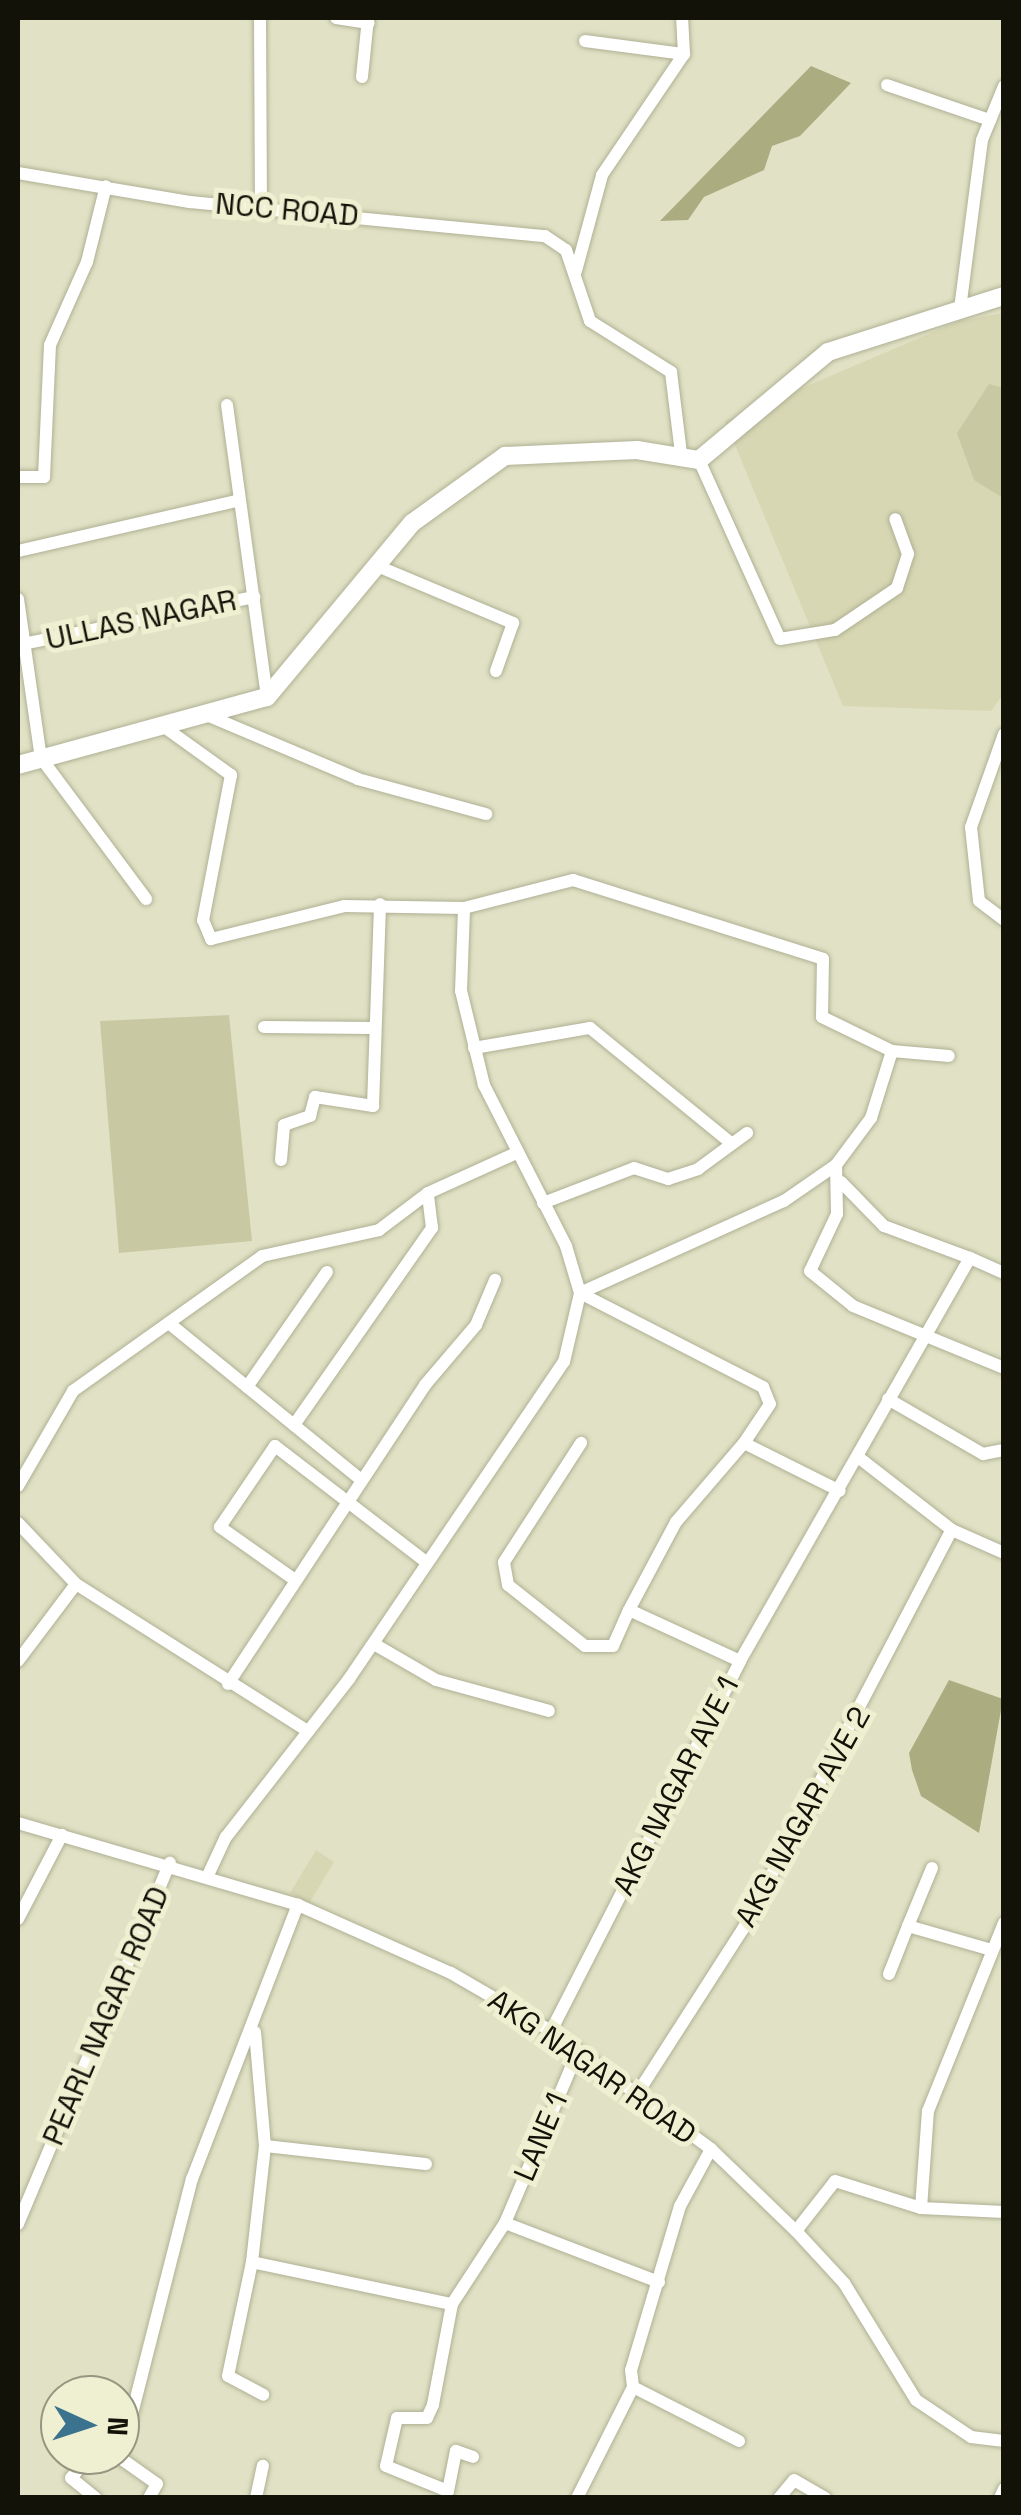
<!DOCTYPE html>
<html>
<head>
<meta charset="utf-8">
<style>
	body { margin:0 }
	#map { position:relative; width:1021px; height:2515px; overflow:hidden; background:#e1e2c5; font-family:"Space Grotesk",sans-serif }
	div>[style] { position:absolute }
	.built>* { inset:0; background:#d7d7b3 }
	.green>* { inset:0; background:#c8c9a3 }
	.water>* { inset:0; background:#abac7f }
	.roads { filter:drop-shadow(0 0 2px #afb094) drop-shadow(0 0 2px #afb094) }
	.minor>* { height:12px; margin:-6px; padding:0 6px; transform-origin:6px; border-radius:6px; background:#fff }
	.secondary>* { height:18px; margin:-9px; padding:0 9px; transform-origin:9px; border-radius:9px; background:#fff }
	span { translate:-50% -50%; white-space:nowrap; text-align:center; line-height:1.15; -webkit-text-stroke:10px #efefd2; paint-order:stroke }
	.street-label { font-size:30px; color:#121208 }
	.frame { position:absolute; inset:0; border:20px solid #121208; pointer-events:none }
	.north { position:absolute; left:40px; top:2375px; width:100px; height:100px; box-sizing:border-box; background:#efefd2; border:2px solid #979781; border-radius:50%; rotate:93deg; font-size:28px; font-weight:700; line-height:40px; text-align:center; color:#121208 }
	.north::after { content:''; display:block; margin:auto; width:35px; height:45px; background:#3b728d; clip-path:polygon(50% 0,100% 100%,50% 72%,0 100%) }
</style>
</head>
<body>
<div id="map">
	<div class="built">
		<div style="clip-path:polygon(1003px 313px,1004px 693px,991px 711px,843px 706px,725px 421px,959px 321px)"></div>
		<div style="clip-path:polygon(316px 1850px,334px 1862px,309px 1904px,290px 1893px)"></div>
	</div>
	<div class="green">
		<div style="clip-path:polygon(989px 384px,1003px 388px,1003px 498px,974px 480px,957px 433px)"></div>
		<div style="clip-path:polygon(229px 1015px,252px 1241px,119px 1253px,100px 1021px)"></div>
	</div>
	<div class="water">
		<div style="clip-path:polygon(811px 66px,851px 83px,800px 136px,772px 146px,764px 170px,704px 197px,688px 220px,660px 221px)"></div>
		<div style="clip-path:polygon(949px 1680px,1003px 1699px,979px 1833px,921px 1796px,912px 1770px,909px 1753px)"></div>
	</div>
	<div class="roads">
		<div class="minor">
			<div style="left:260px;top:18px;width:192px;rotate:89.7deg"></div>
			<div style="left:336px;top:18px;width:33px;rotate:9deg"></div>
			<div style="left:585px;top:41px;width:100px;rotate:7.5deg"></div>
			<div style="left:362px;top:77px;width:59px;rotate:-84.2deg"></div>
			<div style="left:887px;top:85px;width:109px;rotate:18.8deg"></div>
			<div style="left:18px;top:173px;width:174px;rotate:9.6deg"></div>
			<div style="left:190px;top:202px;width:357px;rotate:5.5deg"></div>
			<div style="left:545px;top:236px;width:25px;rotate:34deg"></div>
			<div style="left:566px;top:250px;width:75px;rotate:71.3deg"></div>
			<div style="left:590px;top:321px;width:96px;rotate:32.2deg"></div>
			<div style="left:671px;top:372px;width:82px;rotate:83deg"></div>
			<div style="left:576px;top:271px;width:99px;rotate:-74.8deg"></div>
			<div style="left:602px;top:175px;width:146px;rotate:-55.9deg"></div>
			<div style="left:684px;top:54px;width:36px;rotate:-93deg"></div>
			<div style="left:960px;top:309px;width:170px;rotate:-82.6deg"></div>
			<div style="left:982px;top:140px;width:58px;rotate:-67.8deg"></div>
			<div style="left:227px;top:405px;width:295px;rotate:82.2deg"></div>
			<div style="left:699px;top:460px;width:196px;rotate:65.7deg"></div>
			<div style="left:780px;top:639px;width:56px;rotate:-9.3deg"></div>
			<div style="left:835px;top:630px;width:75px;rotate:-34.1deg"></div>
			<div style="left:897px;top:588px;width:36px;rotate:-72deg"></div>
			<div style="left:908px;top:554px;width:37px;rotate:-110deg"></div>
			<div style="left:18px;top:477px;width:26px"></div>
			<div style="left:44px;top:477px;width:132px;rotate:-87.4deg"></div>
			<div style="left:50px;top:345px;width:91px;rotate:-66deg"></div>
			<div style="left:87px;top:262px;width:78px;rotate:-76deg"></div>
			<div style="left:18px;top:551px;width:224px;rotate:-12.9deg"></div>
			<div style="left:375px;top:565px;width:150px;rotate:22.8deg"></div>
			<div style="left:513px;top:623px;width:51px;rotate:109.5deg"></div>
			<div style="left:18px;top:599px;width:161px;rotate:81.8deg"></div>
			<div style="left:41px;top:758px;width:176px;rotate:53.3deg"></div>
			<div style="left:28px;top:643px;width:231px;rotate:-11.5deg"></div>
			<div style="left:209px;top:716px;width:162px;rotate:22.9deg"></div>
			<div style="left:358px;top:779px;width:133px;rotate:15.3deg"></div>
			<div style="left:167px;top:729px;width:79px;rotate:35.7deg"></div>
			<div style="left:231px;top:775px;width:148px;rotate:100.9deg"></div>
			<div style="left:203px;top:920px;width:21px;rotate:67deg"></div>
			<div style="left:211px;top:939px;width:137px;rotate:-13.9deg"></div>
			<div style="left:344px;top:906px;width:120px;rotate:1deg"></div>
			<div style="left:464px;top:908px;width:113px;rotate:-14.4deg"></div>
			<div style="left:573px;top:880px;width:262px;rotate:17.5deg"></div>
			<div style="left:823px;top:959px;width:58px;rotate:91deg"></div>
			<div style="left:822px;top:1017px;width:78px;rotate:25.9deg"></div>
			<div style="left:892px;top:1051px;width:70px;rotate:107.4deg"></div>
			<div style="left:871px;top:1118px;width:59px;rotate:126.7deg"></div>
			<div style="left:836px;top:1165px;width:49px;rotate:88.8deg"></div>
			<div style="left:837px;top:1214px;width:63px;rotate:115.3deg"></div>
			<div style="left:810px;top:1271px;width:55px;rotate:39.1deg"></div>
			<div style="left:853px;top:1306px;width:163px;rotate:22.3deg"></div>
			<div style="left:1004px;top:734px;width:99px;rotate:109.5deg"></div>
			<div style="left:971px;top:827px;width:74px;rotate:83.8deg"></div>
			<div style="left:979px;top:901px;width:31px;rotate:37deg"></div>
			<div style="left:264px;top:1027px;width:109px;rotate:0.5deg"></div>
			<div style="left:474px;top:1048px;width:118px;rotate:-9.8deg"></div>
			<div style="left:590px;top:1028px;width:182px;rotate:39.2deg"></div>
			<div style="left:892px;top:1051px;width:57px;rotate:5deg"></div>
			<div style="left:281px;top:1160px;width:35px;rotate:-85deg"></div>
			<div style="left:284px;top:1125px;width:28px;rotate:-19deg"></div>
			<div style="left:310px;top:1116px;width:20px;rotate:-75deg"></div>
			<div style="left:315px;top:1097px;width:59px;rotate:8.8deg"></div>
			<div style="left:373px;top:1106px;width:202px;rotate:-88deg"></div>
			<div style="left:841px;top:1182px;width:62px;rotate:45.7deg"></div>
			<div style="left:884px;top:1226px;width:92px;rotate:20.4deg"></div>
			<div style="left:543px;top:1203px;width:97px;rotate:-21deg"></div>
			<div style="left:634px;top:1168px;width:36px;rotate:18deg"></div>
			<div style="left:668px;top:1179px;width:32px;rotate:-18deg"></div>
			<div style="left:698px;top:1169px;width:61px;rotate:-36.3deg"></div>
			<div style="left:580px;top:1293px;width:206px;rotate:27.2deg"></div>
			<div style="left:763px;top:1387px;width:18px;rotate:68deg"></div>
			<div style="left:770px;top:1404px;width:47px;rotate:123.7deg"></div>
			<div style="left:744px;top:1443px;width:107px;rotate:26.6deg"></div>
			<div style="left:580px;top:1293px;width:224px;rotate:-24.3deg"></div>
			<div style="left:784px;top:1201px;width:63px;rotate:-34.7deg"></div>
			<div style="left:170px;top:1324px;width:247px;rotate:39.2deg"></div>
			<div style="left:247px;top:1387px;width:140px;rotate:-55.2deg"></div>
			<div style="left:888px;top:1399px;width:110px;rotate:30.1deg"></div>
			<div style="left:983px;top:1454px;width:21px;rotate:-11deg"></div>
			<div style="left:294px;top:1425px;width:241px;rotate:-55deg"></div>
			<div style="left:432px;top:1228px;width:35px;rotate:-97deg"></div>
			<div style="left:858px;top:1457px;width:119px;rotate:37.8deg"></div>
			<div style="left:952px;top:1530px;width:57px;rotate:23.9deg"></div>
			<div style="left:18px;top:1486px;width:110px;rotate:-59.9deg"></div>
			<div style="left:73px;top:1391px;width:232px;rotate:-35.5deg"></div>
			<div style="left:262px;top:1256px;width:120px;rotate:-12.5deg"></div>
			<div style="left:379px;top:1230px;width:61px;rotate:-37.1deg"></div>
			<div style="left:428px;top:1193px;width:94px;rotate:-24.4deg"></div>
			<div style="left:18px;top:1523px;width:84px;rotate:46.4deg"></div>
			<div style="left:76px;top:1584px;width:272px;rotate:32.4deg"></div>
			<div style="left:295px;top:1580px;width:92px;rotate:-144.8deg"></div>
			<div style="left:220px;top:1527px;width:98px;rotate:-55.8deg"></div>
			<div style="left:275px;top:1446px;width:190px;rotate:37.5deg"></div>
			<div style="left:629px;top:1610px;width:100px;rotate:-61.9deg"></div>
			<div style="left:676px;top:1522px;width:104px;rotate:-49.3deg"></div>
			<div style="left:374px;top:1644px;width:72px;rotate:30.1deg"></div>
			<div style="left:436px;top:1680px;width:117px;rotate:15.3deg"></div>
			<div style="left:18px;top:1661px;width:96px;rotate:-53deg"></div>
			<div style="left:740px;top:1661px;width:464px;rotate:-60.3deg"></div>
			<div style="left:970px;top:1258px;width:37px;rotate:24deg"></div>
			<div style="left:228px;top:1684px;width:358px;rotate:-56.6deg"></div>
			<div style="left:425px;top:1385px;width:79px;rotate:-49.6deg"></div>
			<div style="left:476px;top:1325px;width:49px;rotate:-67.1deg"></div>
			<div style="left:18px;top:1823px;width:292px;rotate:16.3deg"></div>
			<div style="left:298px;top:1905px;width:167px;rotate:24deg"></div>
			<div style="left:451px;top:1973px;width:116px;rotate:30.1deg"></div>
			<div style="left:551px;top:2031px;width:199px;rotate:36.4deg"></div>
			<div style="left:711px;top:2149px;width:118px;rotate:44deg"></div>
			<div style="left:796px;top:2231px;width:71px;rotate:47.3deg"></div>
			<div style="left:844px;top:2283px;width:137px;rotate:58.4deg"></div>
			<div style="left:916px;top:2400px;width:66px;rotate:33.9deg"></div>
			<div style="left:971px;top:2437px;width:33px;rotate:7deg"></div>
			<div style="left:932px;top:1868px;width:63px;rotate:112.5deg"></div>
			<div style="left:908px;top:1926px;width:86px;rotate:16.1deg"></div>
			<div style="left:209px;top:1873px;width:40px;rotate:-65deg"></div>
			<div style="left:226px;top:1837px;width:200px;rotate:-52.1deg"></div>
			<div style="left:349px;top:1679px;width:383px;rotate:-55.9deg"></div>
			<div style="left:564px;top:1362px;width:71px;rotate:-76.9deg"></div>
			<div style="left:580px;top:1293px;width:49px;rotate:-106.6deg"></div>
			<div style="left:566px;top:1246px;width:181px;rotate:-117deg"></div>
			<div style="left:484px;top:1085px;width:97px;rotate:-103.7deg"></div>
			<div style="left:461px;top:991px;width:83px;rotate:-87.9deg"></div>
			<div style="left:18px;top:1919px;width:95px;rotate:-62.4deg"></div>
			<div style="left:889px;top:1974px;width:52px;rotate:-68.4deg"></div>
			<div style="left:551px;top:2031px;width:415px;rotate:-62.9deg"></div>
			<div style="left:740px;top:1661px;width:122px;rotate:-155.3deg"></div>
			<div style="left:629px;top:1610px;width:39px;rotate:114deg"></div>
			<div style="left:613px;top:1646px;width:28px;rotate:180deg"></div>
			<div style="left:585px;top:1646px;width:98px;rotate:-141.6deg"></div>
			<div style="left:508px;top:1585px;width:23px;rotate:-100deg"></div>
			<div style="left:504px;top:1562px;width:142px;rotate:-57.1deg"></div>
			<div style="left:255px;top:2032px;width:114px;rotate:85deg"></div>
			<div style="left:265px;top:2146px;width:162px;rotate:6.4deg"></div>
			<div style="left:637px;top:2094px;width:196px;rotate:-57.3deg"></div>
			<div style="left:743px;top:1929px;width:450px;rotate:-62.4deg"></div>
			<div style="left:265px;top:2146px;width:117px;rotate:96.4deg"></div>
			<div style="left:252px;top:2262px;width:204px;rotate:11.9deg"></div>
			<div style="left:452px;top:2304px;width:103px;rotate:100.7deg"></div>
			<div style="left:433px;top:2405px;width:14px;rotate:115deg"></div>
			<div style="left:427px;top:2418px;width:30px;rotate:180deg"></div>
			<div style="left:397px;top:2418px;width:49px;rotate:102.9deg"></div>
			<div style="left:386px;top:2466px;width:67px;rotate:22deg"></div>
			<div style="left:448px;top:2491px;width:41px;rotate:-78.7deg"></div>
			<div style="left:456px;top:2451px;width:18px;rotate:19deg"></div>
			<div style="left:711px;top:2149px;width:65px;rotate:118.5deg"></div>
			<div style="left:680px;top:2206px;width:171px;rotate:106.6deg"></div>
			<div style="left:631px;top:2370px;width:17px;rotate:83deg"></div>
			<div style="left:633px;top:2387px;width:119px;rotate:27deg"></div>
			<div style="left:921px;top:2208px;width:97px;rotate:-85.9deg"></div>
			<div style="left:928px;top:2111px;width:203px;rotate:-68deg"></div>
			<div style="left:505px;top:2223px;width:165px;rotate:21deg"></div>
			<div style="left:18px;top:2224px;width:392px;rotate:-67.2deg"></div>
			<div style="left:796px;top:2231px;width:63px;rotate:-52deg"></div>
			<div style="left:835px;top:2181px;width:90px;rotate:17.4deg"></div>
			<div style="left:921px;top:2208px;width:83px;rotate:2.8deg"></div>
			<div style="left:252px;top:2262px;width:116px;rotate:101.9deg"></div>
			<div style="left:228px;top:2376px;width:40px;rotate:28deg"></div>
			<div style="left:452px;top:2304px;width:97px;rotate:-56.8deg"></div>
			<div style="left:505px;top:2223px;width:187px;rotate:-67deg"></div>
			<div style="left:91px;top:2455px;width:30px;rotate:131deg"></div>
			<div style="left:71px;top:2478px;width:32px;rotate:39deg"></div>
			<div style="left:116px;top:2455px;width:50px;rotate:35.3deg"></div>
			<div style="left:157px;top:2484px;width:16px;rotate:120deg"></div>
			<div style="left:121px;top:2457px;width:287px;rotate:-75.7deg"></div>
			<div style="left:192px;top:2179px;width:294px;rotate:-68.9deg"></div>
			<div style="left:256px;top:2498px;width:33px;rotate:-78deg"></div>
			<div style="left:577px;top:2498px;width:124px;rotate:-63.2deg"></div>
			<div style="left:779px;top:2498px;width:23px;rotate:-50deg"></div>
			<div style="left:794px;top:2480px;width:36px;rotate:30deg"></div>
			<div style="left:1000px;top:2498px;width:10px;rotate:-66deg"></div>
		</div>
		<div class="secondary">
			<div style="left:18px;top:765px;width:258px;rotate:-15.3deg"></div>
			<div style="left:267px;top:697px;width:226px;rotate:-50.2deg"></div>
			<div style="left:412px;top:523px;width:115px;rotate:-35.8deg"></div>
			<div style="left:505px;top:456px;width:132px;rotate:-2.6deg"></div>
			<div style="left:637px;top:450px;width:63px;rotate:9.2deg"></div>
			<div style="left:699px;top:460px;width:168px;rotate:-39.9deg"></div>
			<div style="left:828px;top:352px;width:185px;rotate:-17.7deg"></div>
		</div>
	</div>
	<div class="street-label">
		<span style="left:287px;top:210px;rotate:5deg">NCC ROAD</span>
		<span style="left:141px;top:620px;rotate:-12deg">ULLAS NAGAR</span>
		<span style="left:676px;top:1786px;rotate:-63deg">AKG NAGAR AVE 1</span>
		<span style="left:803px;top:1817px;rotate:-61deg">AKG NAGAR AVE 2</span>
		<span style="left:106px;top:2016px;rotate:-67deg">PEARL NAGAR ROAD</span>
		<span style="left:592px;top:2067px;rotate:35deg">AKG NAGAR ROAD</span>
		<span style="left:541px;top:2137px;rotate:-67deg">LANE 1</span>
	</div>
	<div class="frame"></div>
	<div class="north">N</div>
</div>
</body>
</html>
